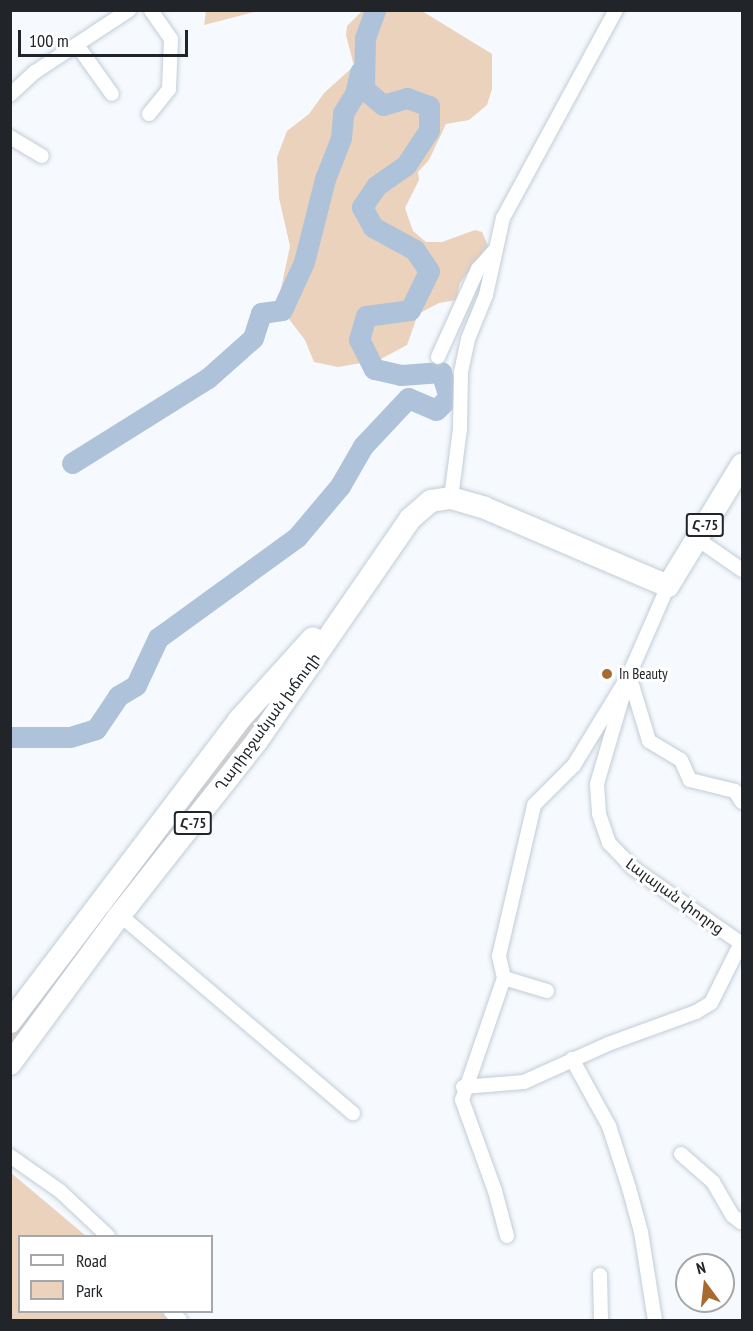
<!DOCTYPE html>
<html>
<head>
<meta charset="utf-8">
<style>
	body { margin:0 }
	#map { position:relative; width:753px; height:1331px; overflow:hidden; background:#f6fafe; font-family:"PT Sans Narrow","Noto Sans Armenian",sans-serif }
	div>[style] { position:absolute }
	.green>* { inset:0; background:#ead2bd }
	.river>* { height:21px; margin:-10.5px; padding:0 10.5px; transform-origin:10.5px; border-radius:10.5px; background:#aec2da }
	.roads { filter:drop-shadow(0 0 2px #c2ccd6) drop-shadow(0 0 2px #c2ccd6) }
	.minor>* { height:14px; margin:-7px; padding:0 7px; transform-origin:7px; border-radius:7px; background:#fff }
	.trunk>* { height:22px; margin:-11px; padding:0 11px; transform-origin:11px; border-radius:11px; background:#fff }
	.dots>* { width:16px; height:16px; translate:-50% -50%; box-sizing:border-box; border:3px solid #fff; border-radius:50% }
	span { translate:-50% -50%; white-space:nowrap; text-align:center; line-height:1.15; -webkit-text-stroke:6px #fff; paint-order:stroke }
	.shield-label span { padding:2px 4px; background:#fff; border:2px solid; border-radius:4px; -webkit-text-stroke-width:0 }
	.shield-label { font-size:14px; color:#212428; font-weight:700 }
	.poi-label { font-size:15px; color:#212428 }
	.left { translate:0 -50%; text-align:left }
	.street-label { font-size:15px; color:#212428 }
	.frame { position:absolute; inset:0; border:12px solid #212428; pointer-events:none }
	.legend { position:absolute; left:18px; top:1235px; width:195px; height:78px; box-sizing:border-box; background:#fff; border:2px solid #a6a7a9; margin:0; padding:8px 10px; list-style:none; font-size:18px; color:#212428 }
	.legend li { display:flex; align-items:center; gap:12px; height:30px }
	.legend b { width:30px; border:2px solid #a6a7a9 }
	.north { position:absolute; left:675px; top:1253px; width:60px; height:60px; box-sizing:border-box; background:#fff; border:2px solid #a6a7a9; border-radius:50%; rotate:345deg; font-size:16px; font-weight:700; line-height:24px; text-align:center; color:#212428 }
	.north::after { content:''; display:block; margin:auto; width:21px; height:27px; background:#a86a2f; clip-path:polygon(50% 0,100% 100%,50% 72%,0 100%) }
	.scale { position:absolute; left:18px; top:30px; width:170px; height:27px; box-sizing:border-box; border:3px solid #212428; border-top:0; padding-left:8px; font-size:18px; line-height:21px; white-space:nowrap; color:#212428; -webkit-text-stroke:4px #fff; paint-order:stroke }
</style>
</head>
<body>
<div id="map">
	<div class="green">
		<div style="clip-path:polygon(206px 11px,206px 10px,258px 11px,204px 25px)"></div>
		<div style="clip-path:polygon(362px 11px,422px 11px,492px 54px,492px 89px,487px 105px,469px 120px,446px 124px,429px 160px,418px 172px,419px 180px,405px 208px,413px 231px,426px 242px,442px 242px,475px 230px,482px 232px,488px 246px,460px 283px,456px 300px,439px 303px,418px 314px,407px 345px,379px 360px,338px 367px,314px 362px,305px 340px,282px 310px,281px 289px,290px 246px,279px 198px,277px 157px,287px 131px,309px 114px,324px 93px,354px 66px,346px 35px,347px 26px)"></div>
		<div style="clip-path:polygon(275px 690px,281px 693px,11px 1046px,11px 1033px)"></div>
		<div style="clip-path:polygon(10px 1172px,86px 1236px,20px 1236px,20px 1312px,165px 1312px,174px 1320px,11px 1320px)"></div>
	</div>
	<div class="river">
		<div style="left:72px;top:463px;width:160px;rotate:-32deg"></div>
		<div style="left:208px;top:378px;width:60px;rotate:-41.6deg"></div>
		<div style="left:253px;top:338px;width:26px;rotate:-72deg"></div>
		<div style="left:261px;top:313px;width:21px;rotate:-8deg"></div>
		<div style="left:282px;top:310px;width:53px;rotate:-65.4deg"></div>
		<div style="left:304px;top:262px;width:86px;rotate:-75.8deg"></div>
		<div style="left:325px;top:179px;width:44px;rotate:-68.7deg"></div>
		<div style="left:341px;top:138px;width:25px;rotate:-85deg"></div>
		<div style="left:343px;top:113px;width:22px;rotate:-58deg"></div>
		<div style="left:355px;top:94px;width:23px;rotate:-77deg"></div>
		<div style="left:10px;top:737px;width:60px"></div>
		<div style="left:70px;top:737px;width:27px;rotate:-17deg"></div>
		<div style="left:96px;top:729px;width:40px;rotate:-56deg"></div>
		<div style="left:118px;top:696px;width:21px;rotate:-31deg"></div>
		<div style="left:136px;top:685px;width:52px;rotate:-64.9deg"></div>
		<div style="left:158px;top:638px;width:172px;rotate:-36deg"></div>
		<div style="left:297px;top:537px;width:67px;rotate:-49.9deg"></div>
		<div style="left:340px;top:486px;width:46px;rotate:-60.1deg"></div>
		<div style="left:363px;top:446px;width:66px;rotate:-46.8deg"></div>
		<div style="left:408px;top:398px;width:30px;rotate:23deg"></div>
		<div style="left:436px;top:410px;width:18px;rotate:-45deg"></div>
		<div style="left:449px;top:397px;width:26px;rotate:-108deg"></div>
		<div style="left:441px;top:372px;width:40px;rotate:175.7deg"></div>
		<div style="left:401px;top:375px;width:28px;rotate:-167deg"></div>
		<div style="left:374px;top:369px;width:33px;rotate:-117deg"></div>
		<div style="left:359px;top:340px;width:25px;rotate:-74deg"></div>
		<div style="left:366px;top:316px;width:44px;rotate:-7.8deg"></div>
		<div style="left:410px;top:310px;width:43px;rotate:-64deg"></div>
		<div style="left:429px;top:271px;width:25px;rotate:-124deg"></div>
		<div style="left:415px;top:250px;width:48px;rotate:-151.3deg"></div>
		<div style="left:373px;top:227px;width:23px;rotate:-119deg"></div>
		<div style="left:362px;top:207px;width:25px;rotate:-56deg"></div>
		<div style="left:376px;top:186px;width:37px;rotate:-35deg"></div>
		<div style="left:406px;top:165px;width:42px;rotate:-56.7deg"></div>
		<div style="left:429px;top:130px;width:24px;rotate:-90deg"></div>
		<div style="left:429px;top:106px;width:23px;rotate:-160deg"></div>
		<div style="left:407px;top:98px;width:25px;rotate:164deg"></div>
		<div style="left:383px;top:105px;width:25px;rotate:-140deg"></div>
		<div style="left:364px;top:89px;width:51px;rotate:-88.9deg"></div>
		<div style="left:365px;top:38px;width:30px;rotate:-70deg"></div>
	</div>
	<div class="roads">
		<div class="minor">
			<div style="left:77px;top:45px;width:60px;rotate:54.5deg"></div>
			<div style="left:10px;top:95px;width:34px;rotate:-43deg"></div>
			<div style="left:35px;top:72px;width:113px;rotate:-33.4deg"></div>
			<div style="left:149px;top:114px;width:32px;rotate:-51deg"></div>
			<div style="left:169px;top:89px;width:50px;rotate:-87.7deg"></div>
			<div style="left:171px;top:39px;width:35px;rotate:-125deg"></div>
			<div style="left:10px;top:137px;width:37px;rotate:31deg"></div>
			<div style="left:438px;top:357px;width:97px;rotate:-65.6deg"></div>
			<div style="left:478px;top:269px;width:24px;rotate:-48deg"></div>
			<div style="left:451px;top:498px;width:70px;rotate:-82.6deg"></div>
			<div style="left:460px;top:429px;width:57px;rotate:-89deg"></div>
			<div style="left:461px;top:372px;width:34px;rotate:-78deg"></div>
			<div style="left:468px;top:339px;width:48px;rotate:-67.8deg"></div>
			<div style="left:486px;top:295px;width:79px;rotate:-77.6deg"></div>
			<div style="left:503px;top:218px;width:237px;rotate:-61.5deg"></div>
			<div style="left:696px;top:538px;width:56px;rotate:34.8deg"></div>
			<div style="left:668px;top:586px;width:97px;rotate:113.7deg"></div>
			<div style="left:629px;top:675px;width:114px;rotate:106.4deg"></div>
			<div style="left:597px;top:784px;width:30px;rotate:86deg"></div>
			<div style="left:599px;top:814px;width:31px;rotate:71deg"></div>
			<div style="left:609px;top:843px;width:35px;rotate:46deg"></div>
			<div style="left:633px;top:868px;width:133px;rotate:34.9deg"></div>
			<div style="left:120px;top:915px;width:306px;rotate:40.4deg"></div>
			<div style="left:504px;top:978px;width:45px;rotate:16.8deg"></div>
			<div style="left:572px;top:1059px;width:77px;rotate:61.1deg"></div>
			<div style="left:609px;top:1126px;width:65px;rotate:72.1deg"></div>
			<div style="left:629px;top:1188px;width:46px;rotate:74.7deg"></div>
			<div style="left:641px;top:1232px;width:89px;rotate:81deg"></div>
			<div style="left:463px;top:1087px;width:61px;rotate:-4.7deg"></div>
			<div style="left:524px;top:1082px;width:92px;rotate:-24.3deg"></div>
			<div style="left:608px;top:1044px;width:94px;rotate:-20deg"></div>
			<div style="left:696px;top:1012px;width:17px;rotate:-31deg"></div>
			<div style="left:711px;top:1003px;width:67px;rotate:-63.4deg"></div>
			<div style="left:681px;top:1154px;width:43px;rotate:41.2deg"></div>
			<div style="left:713px;top:1182px;width:39px;rotate:60deg"></div>
			<div style="left:733px;top:1216px;width:11px;rotate:38deg"></div>
			<div style="left:10px;top:1156px;width:61px;rotate:35deg"></div>
			<div style="left:60px;top:1191px;width:66px;rotate:43.2deg"></div>
			<div style="left:507px;top:1236px;width:47px;rotate:-104.9deg"></div>
			<div style="left:495px;top:1191px;width:97px;rotate:-109.9deg"></div>
			<div style="left:462px;top:1100px;width:129px;rotate:-71deg"></div>
			<div style="left:504px;top:978px;width:23px;rotate:-103deg"></div>
			<div style="left:499px;top:956px;width:155px;rotate:-76.9deg"></div>
			<div style="left:534px;top:805px;width:57px;rotate:-45deg"></div>
			<div style="left:574px;top:765px;width:105px;rotate:-58.6deg"></div>
			<div style="left:629px;top:675px;width:69px;rotate:73.1deg"></div>
			<div style="left:649px;top:741px;width:37px;rotate:31deg"></div>
			<div style="left:681px;top:760px;width:22px;rotate:66deg"></div>
			<div style="left:690px;top:780px;width:46px;rotate:13.7deg"></div>
			<div style="left:735px;top:791px;width:13px;rotate:58deg"></div>
			<div style="left:600px;top:1275px;width:45px;rotate:88.7deg"></div>
			<div style="left:171px;top:1312px;width:12px;rotate:42deg"></div>
		</div>
		<div class="trunk">
			<div style="left:10px;top:1022px;width:379px;rotate:-52.8deg"></div>
			<div style="left:239px;top:720px;width:110px;rotate:-47.9deg"></div>
			<div style="left:10px;top:1064px;width:185px;rotate:-53.6deg"></div>
			<div style="left:120px;top:915px;width:221px;rotate:-51.8deg"></div>
			<div style="left:257px;top:741px;width:270px;rotate:-55.4deg"></div>
			<div style="left:410px;top:519px;width:28px;rotate:-41deg"></div>
			<div style="left:431px;top:501px;width:20px;rotate:-9deg"></div>
			<div style="left:451px;top:498px;width:35px;rotate:16deg"></div>
			<div style="left:485px;top:508px;width:199px;rotate:23.1deg"></div>
			<div style="left:668px;top:586px;width:142px;rotate:-58.6deg"></div>
		</div>
	</div>
	<div class="dots">
		<div style="left:607px;top:674px;background:#a86a2f"></div>
	</div>
	<div class="shield-label">
		<span style="left:705px;top:525px">Հ-75</span>
		<span style="left:193px;top:823px">Հ-75</span>
	</div>
	<div class="poi-label">
		<span class="left" style="left:619px;top:674px">In Beauty</span>
	</div>
	<div class="street-label">
		<span style="left:267px;top:722px;rotate:-54deg">Ղարիբջանյան խճուղի</span>
		<span style="left:675px;top:896px;rotate:36deg">Լալայան փողոց</span>
	</div>
	<div class="frame"></div>
	<ul class="legend">
	<li><b style="height:8px;background:#fff"></b>Road</li>
	<li><b style="height:16px;background:#ead2bd"></b>Park</li>
	</ul>
	<div class="north">N</div>
	<div class="scale">100 m</div>
</div>
</body>
</html>
